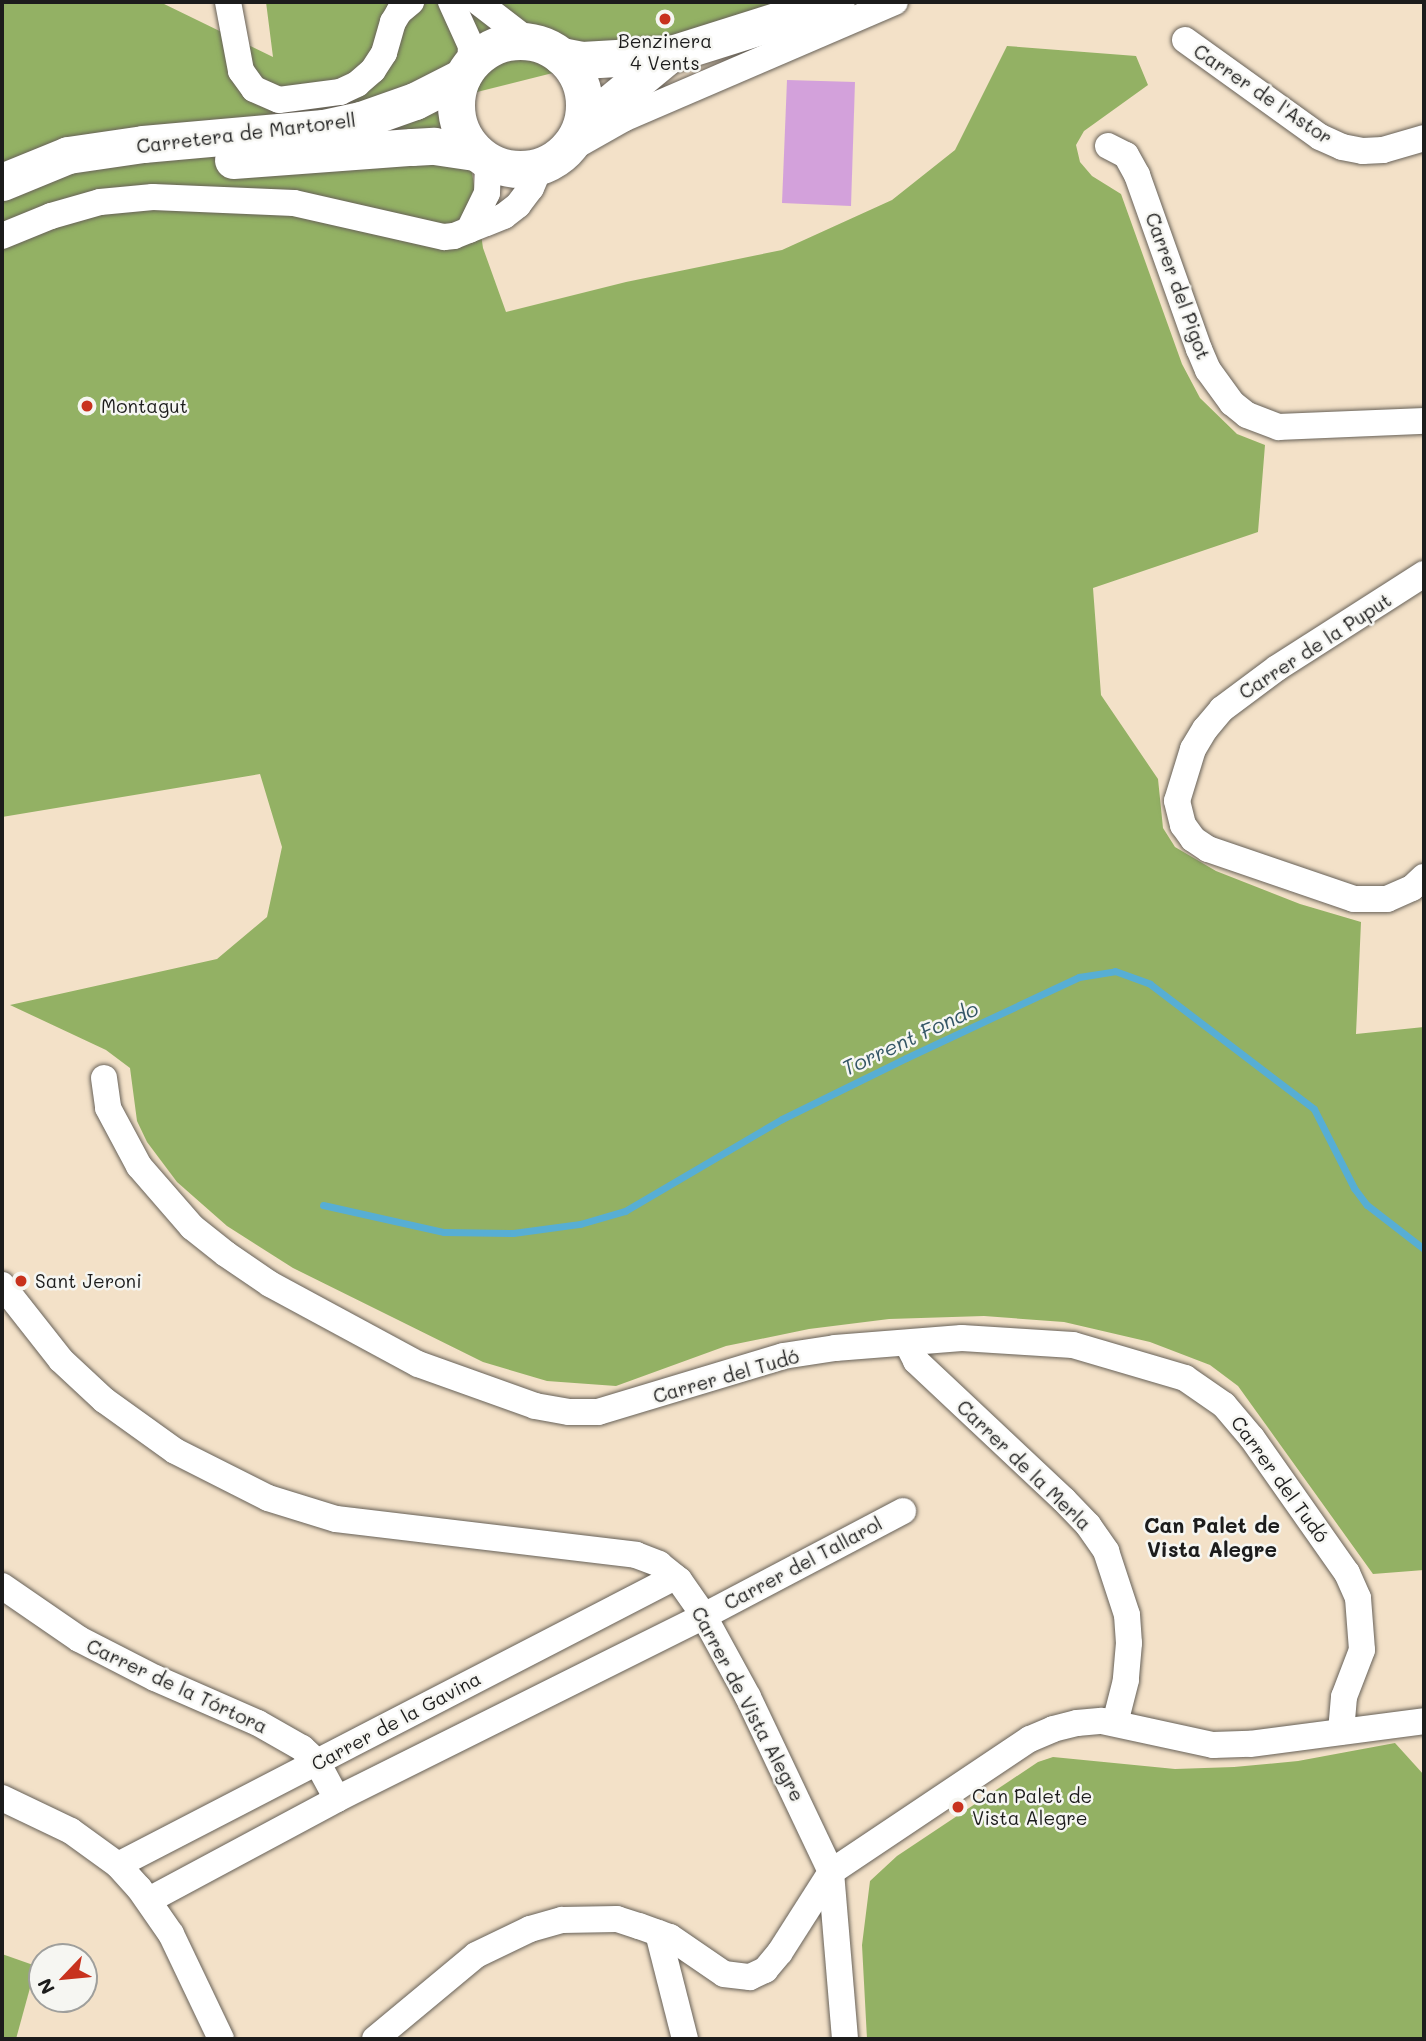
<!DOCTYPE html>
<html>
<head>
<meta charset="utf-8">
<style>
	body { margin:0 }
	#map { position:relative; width:1426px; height:2041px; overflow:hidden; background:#f3e1c8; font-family:Mali,sans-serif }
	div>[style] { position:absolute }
	.forest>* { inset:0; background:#93b164 }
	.stream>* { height:7px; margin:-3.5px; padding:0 3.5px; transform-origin:3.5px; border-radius:3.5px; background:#57aed4 }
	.building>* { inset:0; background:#d3a1db }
	.roads { filter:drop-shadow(0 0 2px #676158) drop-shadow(0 0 2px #676158) }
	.street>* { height:26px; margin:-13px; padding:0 13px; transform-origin:13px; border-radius:13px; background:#fff }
	.secondary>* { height:37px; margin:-18.5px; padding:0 18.5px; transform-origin:18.5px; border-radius:18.5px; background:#fff }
	.secondary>.ring { margin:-18.5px; padding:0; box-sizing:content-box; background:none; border:37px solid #fff; border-radius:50% }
	.dots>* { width:19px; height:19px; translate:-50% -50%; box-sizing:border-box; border:4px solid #f6f6f2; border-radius:50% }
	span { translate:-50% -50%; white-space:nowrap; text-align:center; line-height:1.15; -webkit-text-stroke:5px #f6f6f2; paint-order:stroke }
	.poi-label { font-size:19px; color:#1c1c1c }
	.left { translate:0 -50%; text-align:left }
	.street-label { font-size:19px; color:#1c1c1c }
	.water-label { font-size:21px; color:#345666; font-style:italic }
	.neighbourhood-label { font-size:21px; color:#1c1c1c; font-weight:700 }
	.frame { position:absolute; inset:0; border:4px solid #1c1c1c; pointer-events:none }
	.north { position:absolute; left:28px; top:1943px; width:70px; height:70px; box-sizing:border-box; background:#f6f6f2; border:2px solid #9f9f9c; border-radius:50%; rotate:244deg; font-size:19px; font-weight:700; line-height:28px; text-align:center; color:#1c1c1c }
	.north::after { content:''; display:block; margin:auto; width:24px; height:32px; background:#c8321e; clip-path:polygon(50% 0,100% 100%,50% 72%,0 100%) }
</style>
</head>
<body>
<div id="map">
	<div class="forest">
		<div style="clip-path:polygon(2px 2px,160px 2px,273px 57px,266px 2px,777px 2px,676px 42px,461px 96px,483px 248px,506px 312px,626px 282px,782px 250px,892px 200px,955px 150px,1007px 46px,1136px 56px,1148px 85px,1084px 131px,1076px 145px,1080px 162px,1092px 176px,1121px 194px,1182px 364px,1200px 398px,1237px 434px,1265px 445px,1258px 532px,1093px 588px,1101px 695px,1158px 779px,1163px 828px,1175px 847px,1216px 871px,1300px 904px,1361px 922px,1356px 1034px,1424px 1027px,1424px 1570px,1373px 1574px,1238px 1386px,1210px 1365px,1150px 1342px,1064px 1322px,984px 1316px,889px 1319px,809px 1329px,726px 1346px,616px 1386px,547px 1381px,483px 1362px,293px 1268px,227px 1226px,177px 1182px,147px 1142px,137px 1121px,130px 1068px,106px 1050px,10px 1005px,217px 959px,267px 917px,282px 847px,260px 774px,2px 817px)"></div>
		<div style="clip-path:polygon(1395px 1743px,1424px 1775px,1424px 2039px,867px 2039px,862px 1945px,870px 1881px,897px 1856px,1038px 1762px,1053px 1757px,1175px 1769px,1234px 1767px,1298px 1761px)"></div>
		<div style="clip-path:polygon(2px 1954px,36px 1966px,16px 2039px,2px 2039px)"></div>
	</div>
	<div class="stream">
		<div style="left:323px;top:1205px;width:124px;rotate:12.6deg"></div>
		<div style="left:444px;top:1232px;width:69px;rotate:0.8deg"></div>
		<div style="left:513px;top:1233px;width:68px;rotate:-7.7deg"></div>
		<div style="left:580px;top:1224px;width:47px;rotate:-16.1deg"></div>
		<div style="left:625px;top:1211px;width:182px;rotate:-30.4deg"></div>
		<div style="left:782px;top:1119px;width:138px;rotate:-26.2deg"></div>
		<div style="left:906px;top:1058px;width:191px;rotate:-25.1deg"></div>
		<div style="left:1079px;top:977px;width:36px;rotate:-9deg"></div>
		<div style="left:1115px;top:971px;width:37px;rotate:20deg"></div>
		<div style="left:1150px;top:984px;width:206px;rotate:37.3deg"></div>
		<div style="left:1314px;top:1109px;width:89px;rotate:63.1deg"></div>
		<div style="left:1354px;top:1188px;width:21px;rotate:53deg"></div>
		<div style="left:1367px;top:1205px;width:72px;rotate:37.7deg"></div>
	</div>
	<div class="building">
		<div style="clip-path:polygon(787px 80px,855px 82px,851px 206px,782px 203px)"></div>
	</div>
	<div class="roads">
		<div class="street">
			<div style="left:228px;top:2px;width:70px;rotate:79.3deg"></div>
			<div style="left:241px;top:71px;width:22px;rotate:54deg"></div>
			<div style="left:254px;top:89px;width:27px;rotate:24deg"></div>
			<div style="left:279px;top:100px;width:62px;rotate:-7.5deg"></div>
			<div style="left:340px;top:92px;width:19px;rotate:-25deg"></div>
			<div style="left:357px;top:84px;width:21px;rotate:-41deg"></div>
			<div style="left:373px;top:70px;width:20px;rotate:-57deg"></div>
			<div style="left:384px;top:53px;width:32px;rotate:-74deg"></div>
			<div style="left:393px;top:22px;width:12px;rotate:-59deg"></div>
			<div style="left:399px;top:12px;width:16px;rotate:-40deg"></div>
			<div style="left:451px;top:2px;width:48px;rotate:65.6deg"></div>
			<div style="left:471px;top:46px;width:18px;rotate:93deg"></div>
			<div style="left:478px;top:2px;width:66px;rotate:37.6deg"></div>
			<div style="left:1185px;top:40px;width:166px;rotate:35.7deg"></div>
			<div style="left:1320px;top:137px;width:24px;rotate:24deg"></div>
			<div style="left:1342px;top:147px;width:21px;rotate:11deg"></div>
			<div style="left:1363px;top:151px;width:20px;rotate:-3deg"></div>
			<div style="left:1383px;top:150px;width:43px;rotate:-16.3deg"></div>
			<div style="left:1108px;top:146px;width:20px;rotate:27deg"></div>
			<div style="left:1126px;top:155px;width:23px;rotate:61deg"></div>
			<div style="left:1137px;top:175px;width:185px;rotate:70.4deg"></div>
			<div style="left:1199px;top:349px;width:23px;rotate:67deg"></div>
			<div style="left:1208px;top:370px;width:41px;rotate:54deg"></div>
			<div style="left:1232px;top:403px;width:19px;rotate:39deg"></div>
			<div style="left:1247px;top:415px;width:34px;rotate:21deg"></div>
			<div style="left:1279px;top:427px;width:145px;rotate:-2.4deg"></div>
			<div style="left:563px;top:153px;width:69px;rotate:-29.5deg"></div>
			<div style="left:623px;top:119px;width:296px;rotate:-23.3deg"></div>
			<div style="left:469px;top:230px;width:41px;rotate:-64.1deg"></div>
			<div style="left:487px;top:193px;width:31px;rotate:-88deg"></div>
			<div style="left:2px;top:236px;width:53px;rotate:-22.2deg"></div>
			<div style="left:51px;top:216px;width:51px;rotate:-15.9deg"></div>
			<div style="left:100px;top:202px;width:53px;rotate:-5.4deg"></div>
			<div style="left:153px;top:197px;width:141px;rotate:2.4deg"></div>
			<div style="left:294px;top:203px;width:154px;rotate:12.8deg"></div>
			<div style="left:444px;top:237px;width:10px;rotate:-6deg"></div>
			<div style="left:454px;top:236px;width:54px;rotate:-21.8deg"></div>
			<div style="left:504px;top:216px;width:18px;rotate:-38deg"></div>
			<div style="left:518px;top:205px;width:21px;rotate:-53deg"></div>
			<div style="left:531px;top:188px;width:23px;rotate:-67deg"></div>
			<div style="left:1424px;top:574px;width:174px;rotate:147.4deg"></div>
			<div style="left:1277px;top:668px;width:69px;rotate:143.3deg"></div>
			<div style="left:1222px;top:709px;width:26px;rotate:130deg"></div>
			<div style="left:1205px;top:729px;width:23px;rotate:121deg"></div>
			<div style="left:1193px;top:749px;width:54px;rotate:107.1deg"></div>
			<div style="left:1177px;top:801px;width:25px;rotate:76deg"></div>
			<div style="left:1183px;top:825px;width:17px;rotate:54deg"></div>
			<div style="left:1193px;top:839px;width:18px;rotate:34deg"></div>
			<div style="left:1208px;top:849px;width:154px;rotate:18.9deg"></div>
			<div style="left:1354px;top:899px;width:33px"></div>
			<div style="left:1387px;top:899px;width:27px;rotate:-24deg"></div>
			<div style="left:1412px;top:888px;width:16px;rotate:-43deg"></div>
			<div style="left:104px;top:1078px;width:30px;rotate:82deg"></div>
			<div style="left:108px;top:1108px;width:66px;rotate:61.9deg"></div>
			<div style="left:139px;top:1166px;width:81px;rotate:49deg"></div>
			<div style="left:192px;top:1227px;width:43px;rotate:38.5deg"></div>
			<div style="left:226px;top:1254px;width:53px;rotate:34.3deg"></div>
			<div style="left:270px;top:1284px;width:168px;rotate:28.4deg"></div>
			<div style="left:418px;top:1364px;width:124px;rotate:19.7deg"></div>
			<div style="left:535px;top:1406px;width:35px;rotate:10deg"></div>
			<div style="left:569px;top:1412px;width:29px"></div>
			<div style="left:598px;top:1412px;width:193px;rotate:-16.8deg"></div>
			<div style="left:783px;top:1356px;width:53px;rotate:-8.7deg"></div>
			<div style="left:835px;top:1348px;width:127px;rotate:-4.5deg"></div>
			<div style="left:962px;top:1338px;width:111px;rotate:3.6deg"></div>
			<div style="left:1073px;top:1345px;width:117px;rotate:16.4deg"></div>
			<div style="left:1185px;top:1378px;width:47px;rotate:34.7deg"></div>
			<div style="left:1224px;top:1405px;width:43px;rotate:49.7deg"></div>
			<div style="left:1252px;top:1438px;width:165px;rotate:54.9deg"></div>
			<div style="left:1347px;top:1573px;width:27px;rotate:66deg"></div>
			<div style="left:1358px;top:1598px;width:52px;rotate:85.6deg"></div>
			<div style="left:1362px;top:1650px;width:50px;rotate:111deg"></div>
			<div style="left:1344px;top:1697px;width:35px;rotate:95deg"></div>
			<div style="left:2px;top:1285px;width:95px;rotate:51.8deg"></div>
			<div style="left:61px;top:1360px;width:59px;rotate:42.9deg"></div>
			<div style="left:104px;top:1400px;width:87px;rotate:35.7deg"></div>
			<div style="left:175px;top:1451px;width:104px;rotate:26.8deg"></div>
			<div style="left:268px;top:1498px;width:71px;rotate:17.2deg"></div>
			<div style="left:336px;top:1519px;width:302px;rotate:6.8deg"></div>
			<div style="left:636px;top:1555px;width:25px;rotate:21deg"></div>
			<div style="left:659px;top:1564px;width:26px;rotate:39deg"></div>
			<div style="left:679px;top:1580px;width:38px;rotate:55deg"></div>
			<div style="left:701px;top:1611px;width:98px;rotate:61.3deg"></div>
			<div style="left:748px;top:1697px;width:194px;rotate:64.6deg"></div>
			<div style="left:831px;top:1872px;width:168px;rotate:85.2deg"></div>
			<div style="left:907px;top:1343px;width:20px;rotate:63deg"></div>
			<div style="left:916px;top:1361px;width:203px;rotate:43.2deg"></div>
			<div style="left:1064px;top:1500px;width:35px;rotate:46deg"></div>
			<div style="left:1088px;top:1525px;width:32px;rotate:55deg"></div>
			<div style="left:1106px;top:1551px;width:67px;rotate:71.8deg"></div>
			<div style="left:1127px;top:1615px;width:28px;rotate:86deg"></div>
			<div style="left:1129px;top:1643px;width:37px;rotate:95deg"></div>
			<div style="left:1126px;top:1680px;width:44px;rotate:104.3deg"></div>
			<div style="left:2px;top:1586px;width:93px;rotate:34.5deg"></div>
			<div style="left:79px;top:1639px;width:85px;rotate:27.2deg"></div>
			<div style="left:155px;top:1678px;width:112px;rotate:23.6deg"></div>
			<div style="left:258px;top:1723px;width:51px;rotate:29.6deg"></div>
			<div style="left:302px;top:1748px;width:21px;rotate:43deg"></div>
			<div style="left:317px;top:1762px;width:42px;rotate:61.6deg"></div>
			<div style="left:2px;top:1798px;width:76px;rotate:25.6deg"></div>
			<div style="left:71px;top:1831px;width:58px;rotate:35.9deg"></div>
			<div style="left:118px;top:1865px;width:31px;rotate:48deg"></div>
			<div style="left:139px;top:1888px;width:56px;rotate:55.2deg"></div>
			<div style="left:171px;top:1934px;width:116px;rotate:64.5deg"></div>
			<div style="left:118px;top:1865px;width:627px;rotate:-27.34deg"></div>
			<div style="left:149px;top:1900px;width:213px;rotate:-28.2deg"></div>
			<div style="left:337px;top:1799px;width:410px;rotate:-26.5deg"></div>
			<div style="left:704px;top:1616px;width:225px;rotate:-27.8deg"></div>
			<div style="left:658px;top:1933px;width:109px;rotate:75.7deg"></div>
			<div style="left:375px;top:2039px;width:131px;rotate:-39.7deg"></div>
			<div style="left:476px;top:1955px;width:60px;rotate:-25.7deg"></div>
			<div style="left:530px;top:1929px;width:33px;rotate:-16deg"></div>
			<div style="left:562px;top:1920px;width:55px;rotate:-1deg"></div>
			<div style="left:617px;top:1919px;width:23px;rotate:18deg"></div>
			<div style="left:639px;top:1926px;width:33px;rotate:20deg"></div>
			<div style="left:670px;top:1937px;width:65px;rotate:34.4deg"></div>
			<div style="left:724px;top:1974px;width:26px;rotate:7deg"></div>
			<div style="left:750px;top:1977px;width:17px;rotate:-25deg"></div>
			<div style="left:765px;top:1970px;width:23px;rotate:-50deg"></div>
			<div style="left:780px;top:1952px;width:95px;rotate:-57.5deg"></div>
			<div style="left:831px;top:1872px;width:239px;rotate:-33.8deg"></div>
			<div style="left:1030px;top:1739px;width:25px;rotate:-23deg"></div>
			<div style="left:1053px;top:1729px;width:25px;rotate:-14deg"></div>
			<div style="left:1077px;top:1723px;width:25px;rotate:-5deg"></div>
			<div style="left:1102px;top:1721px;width:114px;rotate:12.2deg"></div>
			<div style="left:1213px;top:1745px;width:37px;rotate:-2deg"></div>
			<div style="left:1250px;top:1744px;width:176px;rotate:-7.5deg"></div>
		</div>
		<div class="secondary">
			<div class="ring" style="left:456px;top:41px;width:91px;height:91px"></div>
			<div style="left:561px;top:56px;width:21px;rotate:11deg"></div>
			<div style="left:582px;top:60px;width:86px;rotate:-3.3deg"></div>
			<div style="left:668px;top:55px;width:176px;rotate:-17.5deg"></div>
			<div style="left:581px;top:127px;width:113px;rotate:-39.6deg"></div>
			<div style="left:233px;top:160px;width:179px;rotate:-4.2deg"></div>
			<div style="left:412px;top:147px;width:22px;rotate:-3deg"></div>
			<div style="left:434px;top:146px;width:41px;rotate:8.3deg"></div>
			<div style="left:2px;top:182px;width:71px;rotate:-22.2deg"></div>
			<div style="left:68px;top:155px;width:76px;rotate:-8.3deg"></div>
			<div style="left:143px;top:144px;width:181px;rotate:-5.1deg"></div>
			<div style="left:323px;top:128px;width:39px;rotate:-12deg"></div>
			<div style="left:361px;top:120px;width:57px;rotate:-19.4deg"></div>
			<div style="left:415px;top:101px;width:53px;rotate:-27.1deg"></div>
		</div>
	</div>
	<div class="dots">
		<div style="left:665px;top:19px;background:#c8321e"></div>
		<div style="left:87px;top:406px;background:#c8321e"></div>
		<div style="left:21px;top:1281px;background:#c8321e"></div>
		<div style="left:958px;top:1807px;background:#c8321e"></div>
	</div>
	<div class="poi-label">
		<span style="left:665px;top:52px">Benzinera<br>4 Vents</span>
		<span class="left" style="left:101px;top:406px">Montagut</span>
		<span class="left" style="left:35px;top:1281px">Sant Jeroni</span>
		<span class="left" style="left:972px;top:1807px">Can Palet de<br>Vista Alegre</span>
	</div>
	<div class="street-label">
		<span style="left:1263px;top:94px;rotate:34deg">Carrer de l'Astor</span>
		<span style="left:246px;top:133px;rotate:-7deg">Carretera de Martorell</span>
		<span style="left:1178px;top:286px;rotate:70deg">Carrer del Pigot</span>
		<span style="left:1315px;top:646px;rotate:-33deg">Carrer de la Puput</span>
		<span style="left:726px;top:1376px;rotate:-16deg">Carrer del Tudó</span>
		<span style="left:1024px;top:1465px;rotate:44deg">Carrer de la Merla</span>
		<span style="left:1280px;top:1479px;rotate:54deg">Carrer del Tudó</span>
		<span style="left:803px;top:1563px;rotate:-28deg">Carrer del Tallarol</span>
		<span style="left:177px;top:1686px;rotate:25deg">Carrer de la Tórtora</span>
		<span style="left:748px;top:1704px;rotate:62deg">Carrer de Vista Alegre</span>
		<span style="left:396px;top:1721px;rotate:-28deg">Carrer de la Gavina</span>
	</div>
	<div class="water-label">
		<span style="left:910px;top:1038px;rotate:-25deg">Torrent Fondo</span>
	</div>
	<div class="neighbourhood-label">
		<span style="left:1212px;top:1537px">Can Palet de<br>Vista Alegre</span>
	</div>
	<div class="frame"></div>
	<div class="north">N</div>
</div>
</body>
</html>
